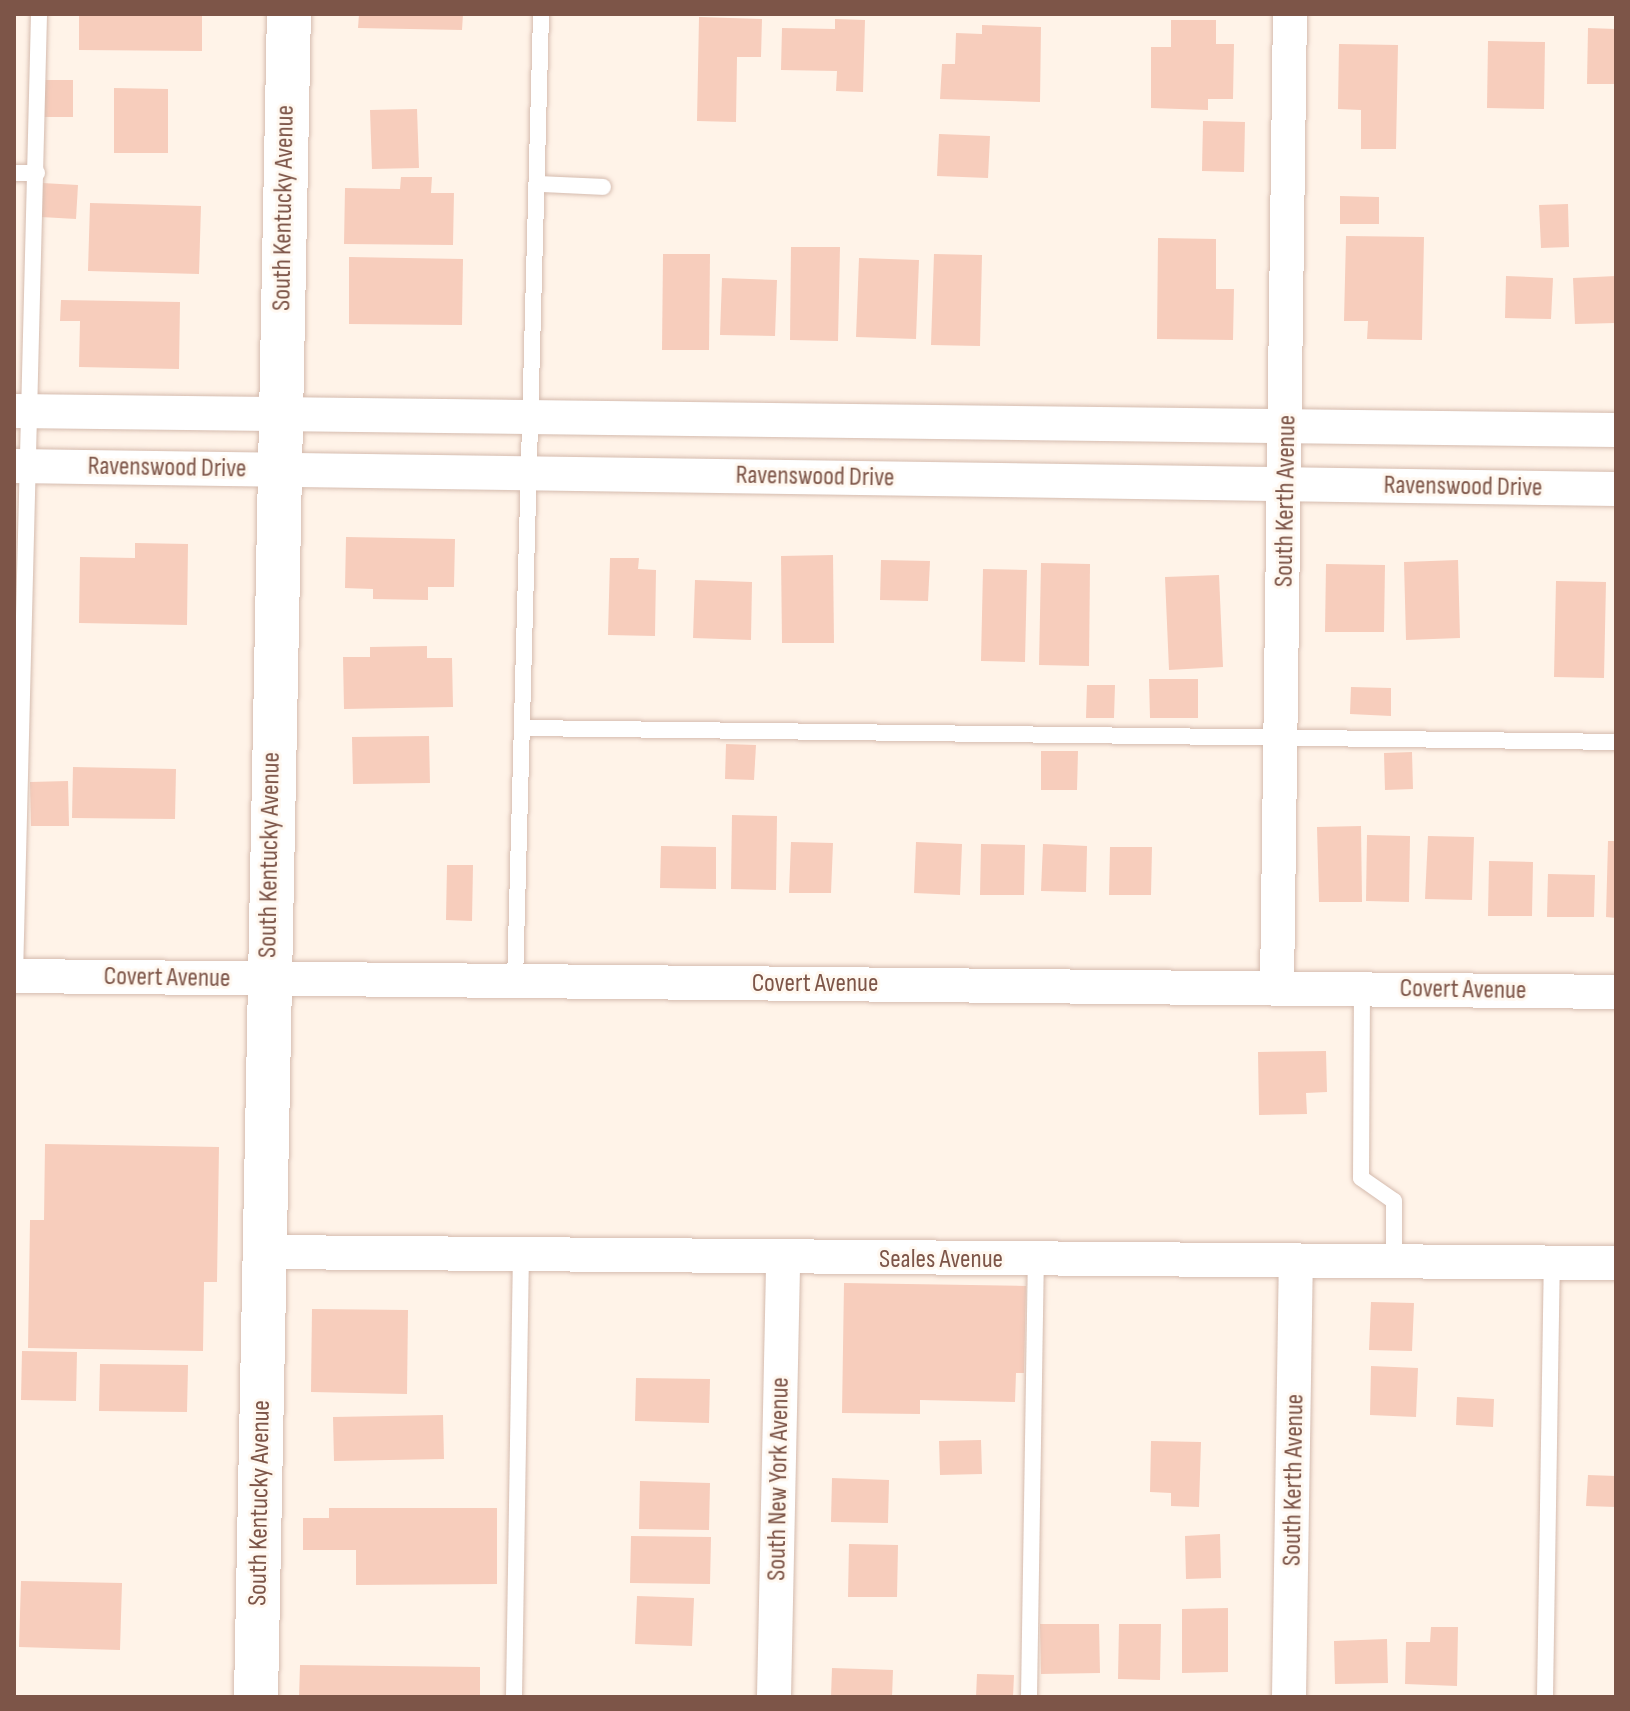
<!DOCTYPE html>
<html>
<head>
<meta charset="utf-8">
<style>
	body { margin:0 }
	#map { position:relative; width:1630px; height:1711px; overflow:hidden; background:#fff3e8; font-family:"Sofia Sans Condensed",sans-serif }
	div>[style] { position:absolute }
	.building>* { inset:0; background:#f7cdbc }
	.roads { filter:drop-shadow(0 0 2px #d5bbae) drop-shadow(0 0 2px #d5bbae) }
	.lane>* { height:16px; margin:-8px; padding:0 8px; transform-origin:8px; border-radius:8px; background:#fff }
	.street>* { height:34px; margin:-17px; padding:0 17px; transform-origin:17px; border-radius:17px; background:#fff }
	.secondary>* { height:44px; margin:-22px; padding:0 22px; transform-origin:22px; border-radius:22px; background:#fff }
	span { translate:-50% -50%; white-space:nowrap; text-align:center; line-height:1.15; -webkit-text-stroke:6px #fff8f0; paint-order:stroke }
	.street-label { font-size:26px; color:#7d5548 }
	.frame { position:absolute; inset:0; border:16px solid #7d5548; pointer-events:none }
</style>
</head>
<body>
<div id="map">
	<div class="building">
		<div style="clip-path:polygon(79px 14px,202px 14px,202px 51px,79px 50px)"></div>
		<div style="clip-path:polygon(359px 14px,463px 14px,462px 30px,358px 28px)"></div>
		<div style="clip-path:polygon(699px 17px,762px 19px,761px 57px,737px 57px,736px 122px,697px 121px)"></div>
		<div style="clip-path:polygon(835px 19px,865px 20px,863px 92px,836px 91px,837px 71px,781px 70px,782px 28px,835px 29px)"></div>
		<div style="clip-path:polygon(1171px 20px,1216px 20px,1216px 44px,1234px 44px,1233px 99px,1208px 99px,1208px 110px,1151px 108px,1151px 47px,1171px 47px)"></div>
		<div style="clip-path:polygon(982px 25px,1041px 27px,1040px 102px,940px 99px,942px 64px,955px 64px,956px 33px,982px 34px)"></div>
		<div style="clip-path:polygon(1588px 28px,1616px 29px,1616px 84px,1587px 84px)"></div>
		<div style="clip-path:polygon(1488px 41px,1545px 42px,1544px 109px,1487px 108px)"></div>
		<div style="clip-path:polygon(1339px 44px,1398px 45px,1396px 149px,1361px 149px,1361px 110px,1338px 109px)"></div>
		<div style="clip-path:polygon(44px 80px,73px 80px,73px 117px,44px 117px)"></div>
		<div style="clip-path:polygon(114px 88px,168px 89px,168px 153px,114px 153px)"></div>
		<div style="clip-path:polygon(417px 109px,419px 168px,372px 169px,370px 110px)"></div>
		<div style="clip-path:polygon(1203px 121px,1245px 122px,1244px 172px,1202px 171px)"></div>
		<div style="clip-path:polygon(939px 134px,990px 136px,988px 178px,937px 176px)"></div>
		<div style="clip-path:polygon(401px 177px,432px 177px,431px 193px,454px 193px,453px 245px,344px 244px,345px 188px,400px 189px)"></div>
		<div style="clip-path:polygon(42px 183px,78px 185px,76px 219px,41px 217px)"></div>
		<div style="clip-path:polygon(1340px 196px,1379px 197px,1379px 224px,1340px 224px)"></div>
		<div style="clip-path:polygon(90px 203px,201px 206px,199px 274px,88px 271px)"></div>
		<div style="clip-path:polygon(1568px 204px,1569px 247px,1541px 248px,1539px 205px)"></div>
		<div style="clip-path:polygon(1346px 236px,1424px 237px,1422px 340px,1367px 339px,1368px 321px,1344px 321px)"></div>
		<div style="clip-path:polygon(1158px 238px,1216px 239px,1216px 289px,1234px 289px,1233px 340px,1157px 339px)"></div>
		<div style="clip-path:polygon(791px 247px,840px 247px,838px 341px,790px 340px)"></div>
		<div style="clip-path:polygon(663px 254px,710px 254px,709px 350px,662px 350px)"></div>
		<div style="clip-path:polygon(934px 254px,982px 255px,980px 346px,931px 345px)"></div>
		<div style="clip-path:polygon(349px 257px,463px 259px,462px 325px,349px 324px)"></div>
		<div style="clip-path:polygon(859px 258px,919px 260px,916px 339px,856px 337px)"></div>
		<div style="clip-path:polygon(1506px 276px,1553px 278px,1551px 319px,1505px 318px)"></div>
		<div style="clip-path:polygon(1616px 276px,1616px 323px,1575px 324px,1573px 278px)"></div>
		<div style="clip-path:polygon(722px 278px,777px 280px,775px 336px,720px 335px)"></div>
		<div style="clip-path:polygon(61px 300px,180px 302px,179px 369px,79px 367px,80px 321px,60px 321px)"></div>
		<div style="clip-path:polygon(346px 537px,455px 539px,454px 587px,428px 587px,428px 600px,373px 599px,373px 589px,345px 588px)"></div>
		<div style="clip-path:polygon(135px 543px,188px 544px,187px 625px,79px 623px,80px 557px,135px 558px)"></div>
		<div style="clip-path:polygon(833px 555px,834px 643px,782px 643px,781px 556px)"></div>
		<div style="clip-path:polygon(610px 558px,639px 558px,638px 569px,656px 570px,655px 636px,608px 635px)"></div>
		<div style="clip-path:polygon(881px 560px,930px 561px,928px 601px,880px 600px)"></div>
		<div style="clip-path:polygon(1458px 560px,1460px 638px,1406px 640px,1404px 562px)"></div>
		<div style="clip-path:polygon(1041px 563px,1090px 564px,1089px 666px,1039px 665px)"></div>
		<div style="clip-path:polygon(1326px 564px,1385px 565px,1384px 632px,1325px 632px)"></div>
		<div style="clip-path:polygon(983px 569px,1027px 570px,1025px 662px,981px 661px)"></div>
		<div style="clip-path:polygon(1219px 575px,1223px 667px,1169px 670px,1165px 577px)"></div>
		<div style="clip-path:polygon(695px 580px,752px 582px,751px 640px,693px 638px)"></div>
		<div style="clip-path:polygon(1556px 581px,1606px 582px,1604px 678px,1554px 677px)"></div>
		<div style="clip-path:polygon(427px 646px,427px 658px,452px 658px,453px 707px,344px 709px,343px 657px,370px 657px,370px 647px)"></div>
		<div style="clip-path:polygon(1149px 679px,1198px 679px,1198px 718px,1150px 718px)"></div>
		<div style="clip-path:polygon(1087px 685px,1115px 685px,1114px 718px,1086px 718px)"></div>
		<div style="clip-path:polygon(1351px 687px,1391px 688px,1391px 716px,1350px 714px)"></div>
		<div style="clip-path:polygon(429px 736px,430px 783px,353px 784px,352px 737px)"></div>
		<div style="clip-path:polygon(726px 744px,756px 745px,754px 780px,725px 779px)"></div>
		<div style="clip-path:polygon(1041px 751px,1078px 751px,1077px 790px,1041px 790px)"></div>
		<div style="clip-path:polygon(1412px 752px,1413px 789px,1385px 790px,1384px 753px)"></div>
		<div style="clip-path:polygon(73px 767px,176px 769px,175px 819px,72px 818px)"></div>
		<div style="clip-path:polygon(68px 781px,69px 826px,31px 826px,30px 782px)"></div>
		<div style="clip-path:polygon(732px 815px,777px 816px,776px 890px,731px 889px)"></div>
		<div style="clip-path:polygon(1361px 826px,1362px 902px,1319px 902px,1317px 827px)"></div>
		<div style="clip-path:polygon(1367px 835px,1410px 836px,1409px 902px,1366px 901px)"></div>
		<div style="clip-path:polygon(1428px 836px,1474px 837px,1472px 900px,1425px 899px)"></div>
		<div style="clip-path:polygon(1608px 841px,1616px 841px,1616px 918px,1606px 917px)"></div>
		<div style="clip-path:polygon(791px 842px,833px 843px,831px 893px,789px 893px)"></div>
		<div style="clip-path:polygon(916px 842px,962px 844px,960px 895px,914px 893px)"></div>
		<div style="clip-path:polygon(981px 844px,1025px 845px,1024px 895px,980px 895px)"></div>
		<div style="clip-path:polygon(1043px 844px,1087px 846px,1086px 892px,1041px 891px)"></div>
		<div style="clip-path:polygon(661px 846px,716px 847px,716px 889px,660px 888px)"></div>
		<div style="clip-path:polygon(1110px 847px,1152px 847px,1151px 895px,1109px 895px)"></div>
		<div style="clip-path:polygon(1489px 861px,1533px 862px,1532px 916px,1488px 916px)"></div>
		<div style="clip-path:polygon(447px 865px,473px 865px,472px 921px,446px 920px)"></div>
		<div style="clip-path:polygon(1548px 874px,1595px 875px,1594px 917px,1547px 917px)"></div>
		<div style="clip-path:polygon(1326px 1051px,1327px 1092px,1306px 1093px,1307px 1114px,1259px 1115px,1258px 1052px)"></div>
		<div style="clip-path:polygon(45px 1144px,219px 1147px,217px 1282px,204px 1282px,203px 1351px,28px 1348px,30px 1220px,44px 1220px)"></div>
		<div style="clip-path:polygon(844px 1283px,1026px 1286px,1024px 1373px,1016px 1373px,1015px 1402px,920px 1400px,920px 1414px,842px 1413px)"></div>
		<div style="clip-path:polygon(1371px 1302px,1414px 1303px,1412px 1351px,1369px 1350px)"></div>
		<div style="clip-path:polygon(312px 1309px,408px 1310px,407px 1394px,311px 1392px)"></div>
		<div style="clip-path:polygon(22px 1351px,77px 1352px,76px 1401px,21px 1400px)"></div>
		<div style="clip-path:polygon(100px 1364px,188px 1365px,187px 1412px,99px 1411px)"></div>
		<div style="clip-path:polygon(1371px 1366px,1418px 1368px,1416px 1417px,1370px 1415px)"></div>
		<div style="clip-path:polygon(636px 1378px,710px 1379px,709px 1423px,635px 1421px)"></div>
		<div style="clip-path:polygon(1457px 1397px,1494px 1399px,1493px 1427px,1456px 1425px)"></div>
		<div style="clip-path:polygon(443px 1415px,444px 1459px,334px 1461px,333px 1417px)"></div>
		<div style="clip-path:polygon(981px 1440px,982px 1474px,940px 1475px,939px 1441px)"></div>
		<div style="clip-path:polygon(1151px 1441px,1201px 1442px,1199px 1507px,1171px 1506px,1171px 1493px,1150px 1492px)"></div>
		<div style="clip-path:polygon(1588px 1475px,1616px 1476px,1616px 1507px,1586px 1506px)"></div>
		<div style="clip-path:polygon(832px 1478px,889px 1480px,888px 1523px,831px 1522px)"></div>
		<div style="clip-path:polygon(640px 1481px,710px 1483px,709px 1530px,639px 1529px)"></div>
		<div style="clip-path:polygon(329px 1508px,497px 1508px,497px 1584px,356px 1585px,356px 1550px,303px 1550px,303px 1518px,329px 1518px)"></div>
		<div style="clip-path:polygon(1220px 1534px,1221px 1578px,1186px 1579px,1185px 1536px)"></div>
		<div style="clip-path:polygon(631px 1536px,711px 1537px,710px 1584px,630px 1583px)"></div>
		<div style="clip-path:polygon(849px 1544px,898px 1545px,897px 1597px,848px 1597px)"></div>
		<div style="clip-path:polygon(21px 1581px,122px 1583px,120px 1650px,19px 1647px)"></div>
		<div style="clip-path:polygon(637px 1596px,694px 1598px,692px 1646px,635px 1644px)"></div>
		<div style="clip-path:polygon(1228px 1608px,1228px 1672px,1182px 1673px,1182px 1609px)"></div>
		<div style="clip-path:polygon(1040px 1624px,1099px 1624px,1100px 1673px,1041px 1674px)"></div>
		<div style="clip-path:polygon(1119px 1624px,1161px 1624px,1160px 1680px,1118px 1679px)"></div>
		<div style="clip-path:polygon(1431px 1627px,1458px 1627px,1457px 1686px,1405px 1684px,1406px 1642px,1430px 1642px)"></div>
		<div style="clip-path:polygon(1387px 1639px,1388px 1683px,1335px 1684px,1334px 1641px)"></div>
		<div style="clip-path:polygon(300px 1665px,480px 1667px,480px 1697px,299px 1697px)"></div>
		<div style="clip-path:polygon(832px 1668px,893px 1670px,892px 1697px,831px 1697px)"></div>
		<div style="clip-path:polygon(977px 1674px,1014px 1675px,1013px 1697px,976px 1697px)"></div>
	</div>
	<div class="roads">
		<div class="lane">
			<div style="left:14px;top:173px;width:23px"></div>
			<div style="left:540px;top:184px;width:63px;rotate:2.7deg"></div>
			<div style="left:523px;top:728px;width:1093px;rotate:0.73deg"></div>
			<div style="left:15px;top:976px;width:962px;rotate:-88.57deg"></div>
			<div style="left:515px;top:982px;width:968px;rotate:-88.46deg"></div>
			<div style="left:1362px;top:989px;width:189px;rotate:90.3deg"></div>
			<div style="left:1361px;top:1178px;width:40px;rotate:34.9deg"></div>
			<div style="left:1394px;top:1201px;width:61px;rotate:90deg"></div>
			<div style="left:514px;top:1697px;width:441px;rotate:-89.1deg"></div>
			<div style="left:1029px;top:1697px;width:437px;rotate:-89.1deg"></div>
			<div style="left:1545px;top:1697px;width:436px;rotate:-89.1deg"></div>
		</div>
		<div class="street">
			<div style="left:14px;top:411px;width:1602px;rotate:0.68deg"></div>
			<div style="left:14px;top:466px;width:1602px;rotate:0.82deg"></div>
			<div style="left:14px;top:976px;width:1602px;rotate:0.57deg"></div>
			<div style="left:1277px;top:988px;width:974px;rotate:-89.24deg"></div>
			<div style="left:265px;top:1252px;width:1351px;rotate:0.47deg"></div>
			<div style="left:774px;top:1697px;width:437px;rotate:-88.8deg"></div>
			<div style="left:1289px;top:1697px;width:435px;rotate:-89.1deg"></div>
		</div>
		<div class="secondary">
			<div style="left:256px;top:1697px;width:1683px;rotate:-88.88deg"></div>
		</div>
	</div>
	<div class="street-label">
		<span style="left:284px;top:208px;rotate:-89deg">South Kentucky Avenue</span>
		<span style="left:167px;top:468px;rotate:1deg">Ravenswood Drive</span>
		<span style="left:815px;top:477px;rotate:1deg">Ravenswood Drive</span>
		<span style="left:1463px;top:487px;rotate:1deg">Ravenswood Drive</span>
		<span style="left:1286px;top:501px;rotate:-89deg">South Kerth Avenue</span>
		<span style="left:270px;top:855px;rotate:-89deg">South Kentucky Avenue</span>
		<span style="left:167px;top:978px;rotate:1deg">Covert Avenue</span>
		<span style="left:815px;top:984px">Covert Avenue</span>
		<span style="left:1463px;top:990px;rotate:1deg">Covert Avenue</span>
		<span style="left:941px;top:1260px">Seales Avenue</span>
		<span style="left:779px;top:1479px;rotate:-89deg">South New York Avenue</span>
		<span style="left:1294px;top:1480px;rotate:-89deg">South Kerth Avenue</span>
		<span style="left:260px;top:1503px;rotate:-89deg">South Kentucky Avenue</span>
	</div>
	<div class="frame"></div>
</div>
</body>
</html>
